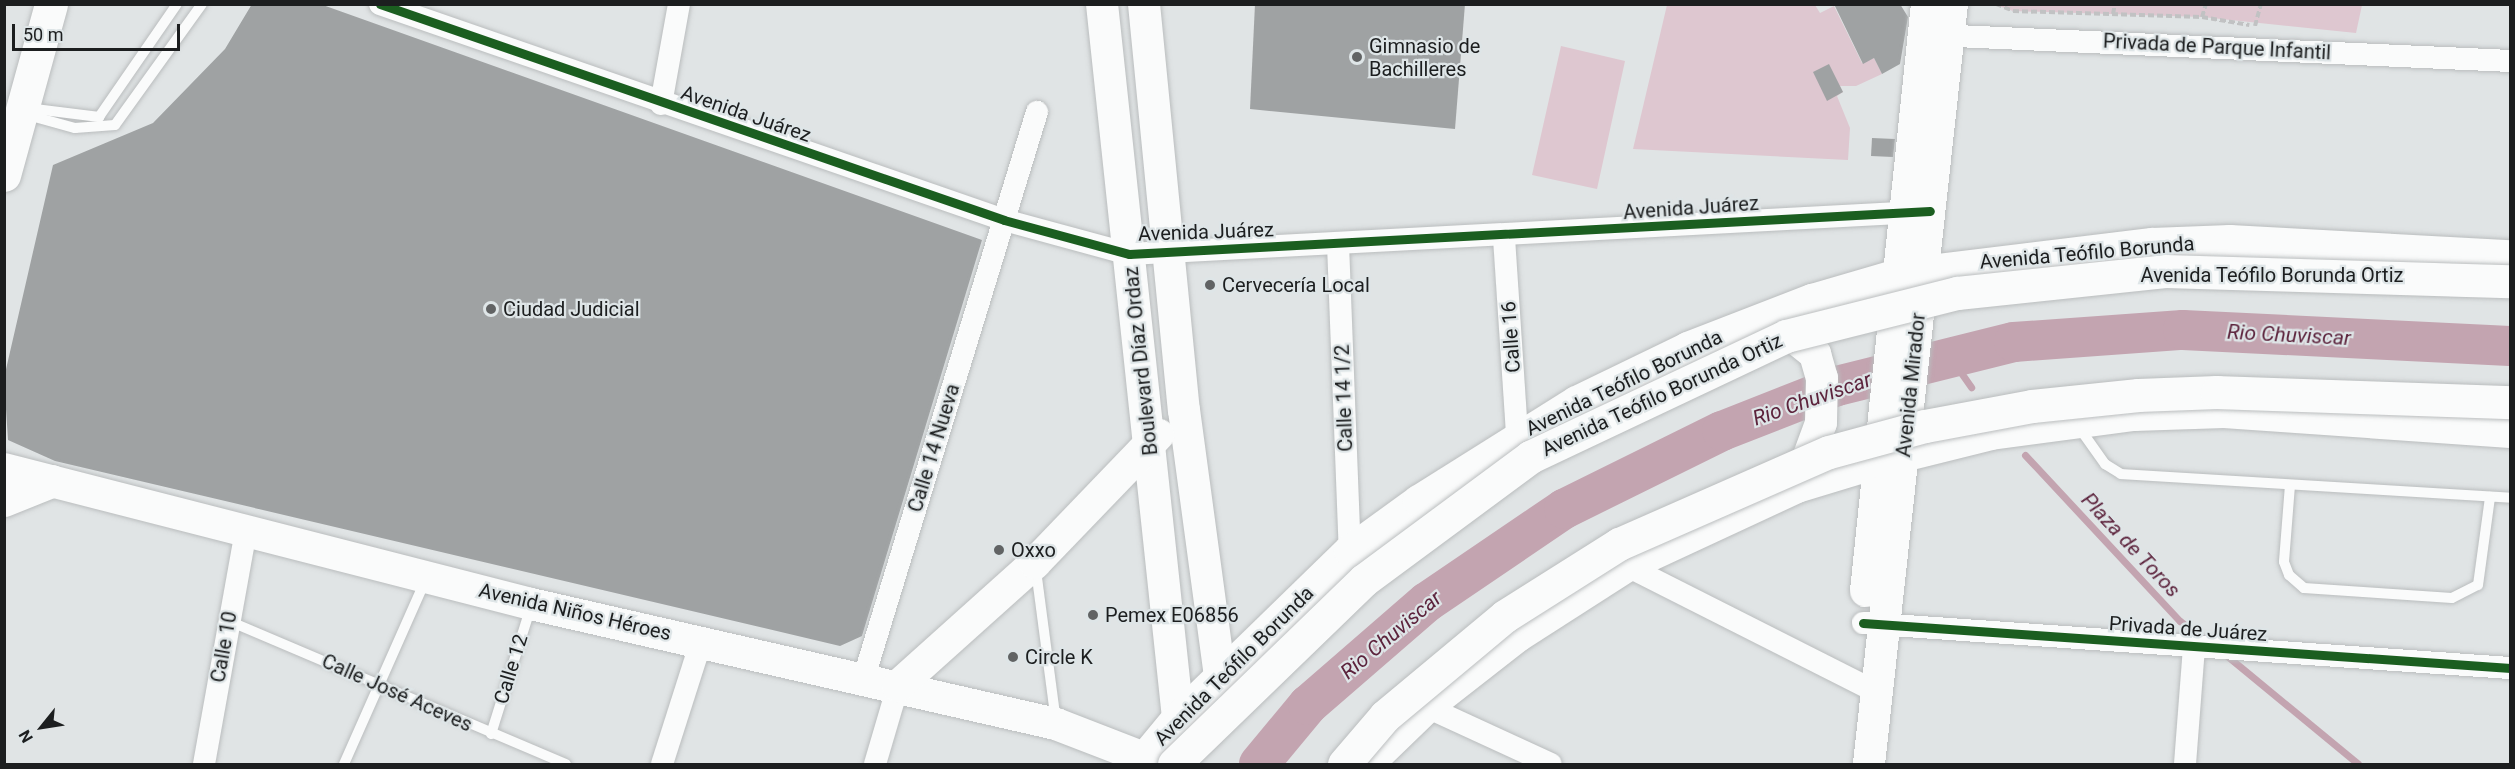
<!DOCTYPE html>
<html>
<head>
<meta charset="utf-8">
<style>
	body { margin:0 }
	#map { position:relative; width:2515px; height:769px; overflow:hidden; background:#e0e4e5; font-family:Roboto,sans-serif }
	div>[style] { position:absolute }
	.green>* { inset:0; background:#dec7d0 }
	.stream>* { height:7px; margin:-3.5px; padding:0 3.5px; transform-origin:3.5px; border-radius:3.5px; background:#c3a4b0 }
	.river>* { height:40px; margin:-20px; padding:0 20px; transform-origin:20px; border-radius:20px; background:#c3a4b0 }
	.building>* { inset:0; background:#9fa2a3 }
	.path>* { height:4px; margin-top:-2px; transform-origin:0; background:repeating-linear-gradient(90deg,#c1c2c3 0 6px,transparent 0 9px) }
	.roads { filter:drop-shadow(0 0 2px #babdbe) drop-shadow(0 0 2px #babdbe) }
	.lane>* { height:10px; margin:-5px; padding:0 5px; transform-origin:5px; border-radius:5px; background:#fafbfb }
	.street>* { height:22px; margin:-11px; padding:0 11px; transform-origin:11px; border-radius:11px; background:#fafbfb }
	.secondary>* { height:32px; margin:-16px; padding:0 16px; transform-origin:16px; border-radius:16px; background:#fafbfb }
	.primary>* { height:33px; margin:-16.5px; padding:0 16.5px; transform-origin:16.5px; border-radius:16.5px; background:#fafbfb }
	.bridges { filter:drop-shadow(0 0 2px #babdbe) drop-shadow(0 0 2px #babdbe) }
	.primary-bridge>* { height:33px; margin:-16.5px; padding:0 16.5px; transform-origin:16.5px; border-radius:16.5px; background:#fafbfb }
	.cycleway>* { height:9px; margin:-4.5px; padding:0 4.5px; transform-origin:4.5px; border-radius:4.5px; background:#1b5e20 }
	.dots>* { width:16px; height:16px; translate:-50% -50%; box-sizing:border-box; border:3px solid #dee5e7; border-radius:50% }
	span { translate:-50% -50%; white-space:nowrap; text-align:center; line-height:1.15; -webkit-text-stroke:4.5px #dee5e7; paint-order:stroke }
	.poi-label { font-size:20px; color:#1c1e1f }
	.left { translate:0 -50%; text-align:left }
	.street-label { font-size:20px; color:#1c1e1f }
	.water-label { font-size:21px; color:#5c233c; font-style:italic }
	.frame { position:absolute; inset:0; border:6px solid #1c1e1f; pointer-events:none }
	.north { position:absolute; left:12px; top:697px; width:60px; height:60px; -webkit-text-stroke:4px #dee5e7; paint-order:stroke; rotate:240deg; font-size:16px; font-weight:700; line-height:24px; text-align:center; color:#1c1e1f }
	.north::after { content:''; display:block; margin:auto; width:21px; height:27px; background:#1c1e1f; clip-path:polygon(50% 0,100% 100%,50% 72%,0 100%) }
	.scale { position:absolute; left:12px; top:24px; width:168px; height:27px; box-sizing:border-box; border:3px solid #1c1e1f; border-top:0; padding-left:8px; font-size:18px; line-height:21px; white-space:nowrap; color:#1c1e1f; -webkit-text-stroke:4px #dee5e7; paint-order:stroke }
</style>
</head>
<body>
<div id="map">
	<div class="green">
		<div style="clip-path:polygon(1667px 5px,1815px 5px,1820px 13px,1834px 6px,1862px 63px,1874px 58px,1882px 74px,1856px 86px,1840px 86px,1843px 92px,1837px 96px,1850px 128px,1848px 160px,1633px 149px)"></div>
		<div style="clip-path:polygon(1996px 5px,2362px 5px,2356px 33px,2202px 17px,2013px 11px)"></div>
		<div style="clip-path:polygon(1561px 46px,1625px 61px,1597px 189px,1532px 175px)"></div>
	</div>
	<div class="stream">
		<div style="left:1950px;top:357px;width:37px;rotate:55deg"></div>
		<div style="left:2025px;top:455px;width:227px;rotate:47deg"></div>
		<div style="left:2180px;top:621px;width:31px;rotate:37deg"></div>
		<div style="left:2226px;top:655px;width:171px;rotate:39.5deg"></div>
	</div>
	<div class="river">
		<div style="left:1259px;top:764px;width:77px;rotate:-50.3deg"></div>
		<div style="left:1308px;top:705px;width:157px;rotate:-40.9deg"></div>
		<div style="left:1427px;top:602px;width:166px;rotate:-34.2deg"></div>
		<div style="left:1564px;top:509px;width:176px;rotate:-26.3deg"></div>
		<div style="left:1722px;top:431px;width:123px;rotate:-21.4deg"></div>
		<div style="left:1837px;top:386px;width:182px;rotate:-14deg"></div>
		<div style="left:2014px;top:342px;width:169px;rotate:-4.1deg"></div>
		<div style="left:2183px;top:330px;width:327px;rotate:2.8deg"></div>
	</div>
	<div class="building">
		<div style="clip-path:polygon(252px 4px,320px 4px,982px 240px,862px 636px,840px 646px,55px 461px,8px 440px,4px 378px,53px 165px,153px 123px,225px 49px)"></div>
		<div style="clip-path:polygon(1255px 4px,1465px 4px,1455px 129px,1250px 109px)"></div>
		<div style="clip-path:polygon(1834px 4px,1900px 4px,1908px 17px,1900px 64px,1882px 74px,1874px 58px,1863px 64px)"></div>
		<div style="clip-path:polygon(1829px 64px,1843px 92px,1827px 101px,1813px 72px)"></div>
		<div style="clip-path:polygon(1872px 138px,1895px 139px,1893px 157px,1871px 156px)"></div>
	</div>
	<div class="path">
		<div style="left:1996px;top:4px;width:18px;rotate:22deg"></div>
		<div style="left:2013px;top:11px;width:189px;rotate:1.8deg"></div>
		<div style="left:2202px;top:17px;width:48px;rotate:9.7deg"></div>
		<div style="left:2113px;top:14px;width:10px;rotate:-79deg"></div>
		<div style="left:2202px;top:17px;width:14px;rotate:-73deg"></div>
		<div style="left:2255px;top:26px;width:23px;rotate:-75deg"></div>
	</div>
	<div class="roads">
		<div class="lane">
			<div style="left:27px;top:108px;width:73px;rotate:7.1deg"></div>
			<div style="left:99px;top:117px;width:137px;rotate:-55.4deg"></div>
			<div style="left:24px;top:114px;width:53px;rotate:15.4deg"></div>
			<div style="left:75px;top:128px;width:40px;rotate:-4.3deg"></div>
			<div style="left:115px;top:125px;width:149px;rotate:-54.3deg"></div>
			<div style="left:2078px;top:426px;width:47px;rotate:54.6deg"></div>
			<div style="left:2105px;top:464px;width:19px;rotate:32deg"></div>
			<div style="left:2121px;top:474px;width:390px;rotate:3.5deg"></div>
			<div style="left:2290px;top:485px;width:77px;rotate:94.5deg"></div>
			<div style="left:2284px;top:562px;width:14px;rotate:69deg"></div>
			<div style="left:2289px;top:575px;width:20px;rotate:41deg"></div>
			<div style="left:2304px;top:588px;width:148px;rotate:3.9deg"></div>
			<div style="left:2452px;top:598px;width:29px;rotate:-27deg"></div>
			<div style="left:2478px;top:585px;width:89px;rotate:-82.2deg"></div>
			<div style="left:1036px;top:570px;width:152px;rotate:82.5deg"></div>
			<div style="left:229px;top:621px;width:366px;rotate:23deg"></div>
			<div style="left:491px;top:734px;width:134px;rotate:-72.6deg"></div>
			<div style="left:344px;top:764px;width:200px;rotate:-66.1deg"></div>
		</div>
		<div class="street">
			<div style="left:380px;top:4px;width:660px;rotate:19.09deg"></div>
			<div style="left:1004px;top:220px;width:130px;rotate:15.2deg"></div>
			<div style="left:1129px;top:254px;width:790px;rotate:-3.05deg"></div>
			<div style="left:1934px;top:35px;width:577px;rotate:2.58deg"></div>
			<div style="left:661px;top:104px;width:102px;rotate:-79.8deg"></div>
			<div style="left:1504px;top:238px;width:198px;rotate:86.2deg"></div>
			<div style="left:1338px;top:244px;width:307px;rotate:87.8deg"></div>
			<div style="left:1627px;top:566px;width:279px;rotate:26.8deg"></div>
			<div style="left:1863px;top:623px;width:649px;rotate:3.98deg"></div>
			<div style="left:864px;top:677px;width:591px;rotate:-72.98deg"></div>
			<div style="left:1427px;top:707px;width:136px;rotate:24.7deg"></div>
			<div style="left:204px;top:764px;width:237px;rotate:-79.8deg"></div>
			<div style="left:662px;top:764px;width:128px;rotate:-72.3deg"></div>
			<div style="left:875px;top:764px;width:81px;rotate:-73.6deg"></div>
			<div style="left:2185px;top:764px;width:116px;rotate:-85.6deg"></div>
		</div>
		<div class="secondary">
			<div style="left:1102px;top:4px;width:718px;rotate:83.92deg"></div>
			<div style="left:1144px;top:4px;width:408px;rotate:84.4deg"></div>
			<div style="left:1184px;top:410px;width:268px;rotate:82.3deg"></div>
			<div style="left:1774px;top:321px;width:53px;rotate:38.8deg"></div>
			<div style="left:1815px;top:354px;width:25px;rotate:74deg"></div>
			<div style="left:1822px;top:378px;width:45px;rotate:91.3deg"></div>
			<div style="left:1821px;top:423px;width:61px;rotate:110.2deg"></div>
			<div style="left:4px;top:469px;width:544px;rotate:14.37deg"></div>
			<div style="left:531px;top:604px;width:539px;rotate:12.88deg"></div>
			<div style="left:1056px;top:724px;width:94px;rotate:21.1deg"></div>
			<div style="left:1866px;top:591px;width:590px;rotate:-84.07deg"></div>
			<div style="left:898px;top:686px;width:184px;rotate:-41.9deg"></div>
			<div style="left:1035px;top:563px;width:178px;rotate:-46.1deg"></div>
			<div style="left:1140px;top:764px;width:60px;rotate:-50.4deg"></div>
			<div style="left:1178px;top:718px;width:240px;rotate:-44.2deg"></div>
			<div style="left:1350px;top:551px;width:85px;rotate:-35.9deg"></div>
			<div style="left:1419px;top:501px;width:186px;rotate:-32.1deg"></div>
			<div style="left:1577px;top:402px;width:123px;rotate:-25.9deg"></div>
			<div style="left:1688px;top:348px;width:133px;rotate:-21.2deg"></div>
			<div style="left:1812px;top:300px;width:90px;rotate:-16.2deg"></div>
			<div style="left:1898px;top:275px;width:256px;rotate:-7deg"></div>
			<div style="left:2152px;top:244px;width:78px;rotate:-2.2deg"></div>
			<div style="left:2230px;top:241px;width:280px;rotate:3.1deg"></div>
			<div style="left:1368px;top:764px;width:82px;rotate:-44deg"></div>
			<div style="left:1427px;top:707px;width:115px;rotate:-38deg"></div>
			<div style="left:1518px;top:636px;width:130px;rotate:-32.7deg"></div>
			<div style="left:1627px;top:566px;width:187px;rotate:-24.9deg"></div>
			<div style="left:1797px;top:487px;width:86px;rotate:-17deg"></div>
			<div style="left:1879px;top:462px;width:115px;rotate:-14deg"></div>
			<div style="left:1991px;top:434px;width:144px;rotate:-7.6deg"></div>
			<div style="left:2134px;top:415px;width:90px;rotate:-1.9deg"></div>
			<div style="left:2224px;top:412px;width:287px;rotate:4deg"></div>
			<div style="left:1869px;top:764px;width:765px;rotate:-83.77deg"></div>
		</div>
		<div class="primary">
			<div style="left:4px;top:175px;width:177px;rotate:-74.6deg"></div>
			<div style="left:4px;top:500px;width:51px;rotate:-22deg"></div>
		</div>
	</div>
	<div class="bridges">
		<div class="primary-bridge">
			<div style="left:1174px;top:764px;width:264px;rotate:-44.1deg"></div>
			<div style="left:1364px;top:580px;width:207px;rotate:-36.5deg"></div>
			<div style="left:1530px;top:457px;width:283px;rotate:-25.3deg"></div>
			<div style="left:1786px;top:336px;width:176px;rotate:-14.1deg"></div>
			<div style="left:1957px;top:293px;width:209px;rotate:-6deg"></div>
			<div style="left:2165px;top:271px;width:345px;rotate:1.7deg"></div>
			<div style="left:1344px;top:764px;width:63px;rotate:-49.5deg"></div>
			<div style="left:1385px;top:716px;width:156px;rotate:-39.8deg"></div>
			<div style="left:1505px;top:616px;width:135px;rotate:-32.3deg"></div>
			<div style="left:1619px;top:544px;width:229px;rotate:-23.7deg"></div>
			<div style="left:1829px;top:452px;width:99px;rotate:-15.2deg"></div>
			<div style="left:1925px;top:426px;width:109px;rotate:-10.6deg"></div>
			<div style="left:2032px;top:406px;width:107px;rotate:-5.9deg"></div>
			<div style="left:2138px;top:395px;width:79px;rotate:-2.2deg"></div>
			<div style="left:2217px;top:392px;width:293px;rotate:2deg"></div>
		</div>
	</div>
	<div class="cycleway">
		<div style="left:380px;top:4px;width:660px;rotate:19.09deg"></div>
		<div style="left:1004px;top:220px;width:130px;rotate:15.2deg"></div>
		<div style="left:1129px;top:254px;width:802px;rotate:-3.07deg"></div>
		<div style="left:1863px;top:623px;width:649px;rotate:3.98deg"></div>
	</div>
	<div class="dots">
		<div style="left:1357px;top:57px;background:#616364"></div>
		<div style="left:1210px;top:285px;background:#616364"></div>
		<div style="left:491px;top:309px;background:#616364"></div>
		<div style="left:999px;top:550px;background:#616364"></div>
		<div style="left:1093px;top:615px;background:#616364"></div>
		<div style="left:1013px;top:657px;background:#616364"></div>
	</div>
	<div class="poi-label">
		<span class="left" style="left:1369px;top:58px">Gimnasio de<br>Bachilleres</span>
		<span class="left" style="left:1222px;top:285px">Cervecería Local</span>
		<span class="left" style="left:503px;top:309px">Ciudad Judicial</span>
		<span class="left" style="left:1011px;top:550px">Oxxo</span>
		<span class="left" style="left:1105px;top:615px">Pemex E06856</span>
		<span class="left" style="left:1025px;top:657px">Circle K</span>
	</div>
	<div class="street-label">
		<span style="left:2217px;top:47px;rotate:3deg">Privada de Parque Infantil</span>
		<span style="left:746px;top:114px;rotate:19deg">Avenida Juárez</span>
		<span style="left:1691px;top:208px;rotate:-4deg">Avenida Juárez</span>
		<span style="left:1206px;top:232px;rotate:-2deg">Avenida Juárez</span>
		<span style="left:2087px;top:253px;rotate:-5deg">Avenida Teófilo Borunda</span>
		<span style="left:2272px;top:275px">Avenida Teófilo Borunda Ortiz</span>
		<span style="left:1511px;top:337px;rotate:-94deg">Calle 16</span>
		<span style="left:1141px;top:361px;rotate:-96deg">Boulevard Díaz Ordaz</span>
		<span style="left:1624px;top:383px;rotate:-26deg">Avenida Teófilo Borunda</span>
		<span style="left:1911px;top:385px;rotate:-84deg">Avenida Mirador</span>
		<span style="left:1662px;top:395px;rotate:-25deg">Avenida Teófilo Borunda Ortiz</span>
		<span style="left:1344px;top:398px;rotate:-92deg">Calle 14 1/2</span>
		<span style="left:934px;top:448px;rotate:-73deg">Calle 14 Nueva</span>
		<span style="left:575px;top:612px;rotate:13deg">Avenida Niños Héroes</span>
		<span style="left:2188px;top:629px;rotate:4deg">Privada de Juárez</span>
		<span style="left:224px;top:647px;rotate:-80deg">Calle 10</span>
		<span style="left:1234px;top:666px;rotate:-45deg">Avenida Teófilo Borunda</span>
		<span style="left:511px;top:669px;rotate:-73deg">Calle 12</span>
		<span style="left:397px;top:693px;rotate:24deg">Calle José Aceves</span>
	</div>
	<div class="water-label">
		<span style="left:2289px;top:335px;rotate:3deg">Rio Chuviscar</span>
		<span style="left:1812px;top:399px;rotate:-19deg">Rio Chuviscar</span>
		<span style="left:2131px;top:545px;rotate:47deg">Plaza de Toros</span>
		<span style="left:1391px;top:635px;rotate:-40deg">Rio Chuviscar</span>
	</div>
	<div class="frame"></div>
	<div class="north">N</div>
	<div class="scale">50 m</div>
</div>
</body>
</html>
